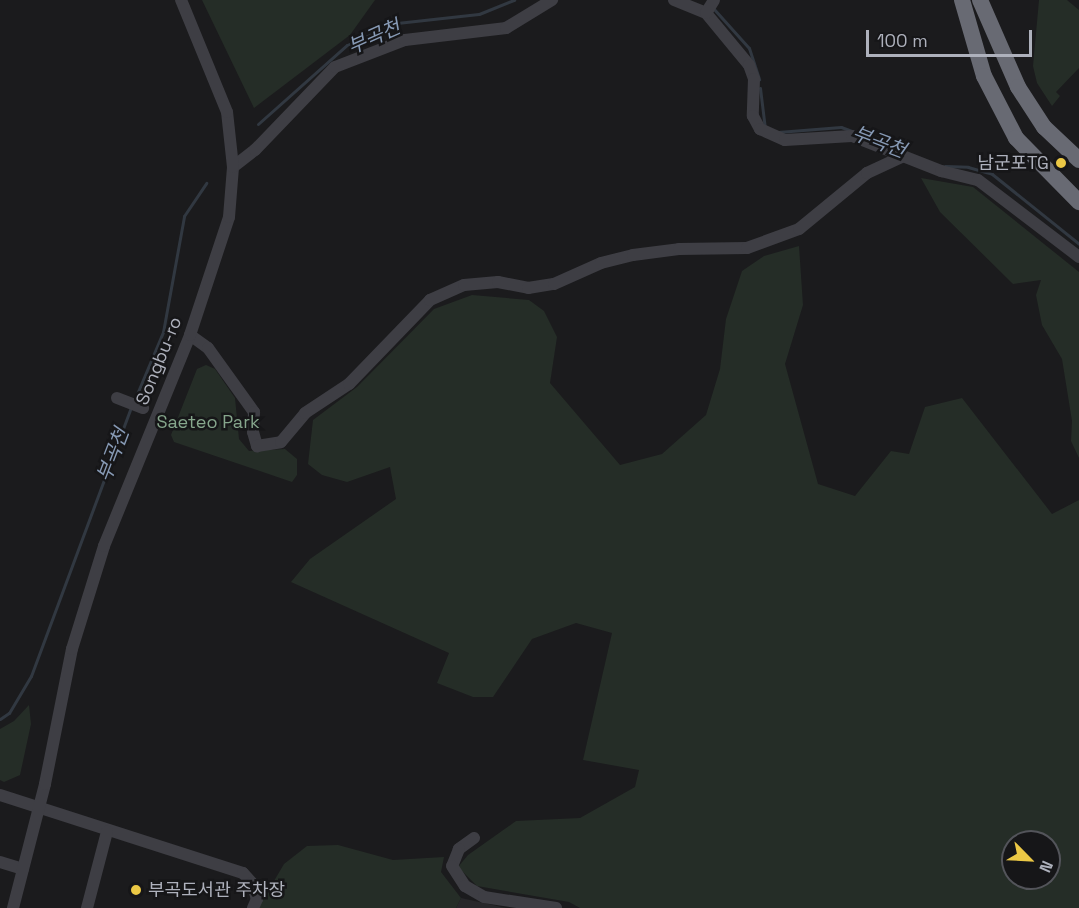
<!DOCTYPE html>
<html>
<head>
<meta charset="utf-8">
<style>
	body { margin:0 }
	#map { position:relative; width:1079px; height:908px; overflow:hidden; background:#1b1b1d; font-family:"Space Grotesk","Noto Sans KR",sans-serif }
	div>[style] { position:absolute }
	.built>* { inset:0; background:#27272a }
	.green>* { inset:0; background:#252d27 }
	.stream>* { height:3px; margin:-1.5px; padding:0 1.5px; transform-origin:1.5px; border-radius:1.5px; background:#313841 }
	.minor>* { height:12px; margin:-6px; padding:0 6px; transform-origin:6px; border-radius:6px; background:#3e3e44 }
	.highway>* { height:16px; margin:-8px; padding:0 8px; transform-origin:8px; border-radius:8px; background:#686a73 }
	.dots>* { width:16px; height:16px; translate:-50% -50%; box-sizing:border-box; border:3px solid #161618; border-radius:50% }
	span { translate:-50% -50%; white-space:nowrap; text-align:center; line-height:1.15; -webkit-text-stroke:5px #161618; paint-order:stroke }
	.poi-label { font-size:18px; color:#aeb1bc }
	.right { translate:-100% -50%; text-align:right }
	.left { translate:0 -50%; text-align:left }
	.street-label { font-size:18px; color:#aeb1bc }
	.park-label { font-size:18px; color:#86a68c }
	.water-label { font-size:20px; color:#879ab5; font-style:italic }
	.north { position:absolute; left:1001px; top:830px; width:60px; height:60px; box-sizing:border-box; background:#161618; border:2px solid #53545a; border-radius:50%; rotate:114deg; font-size:16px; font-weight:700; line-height:24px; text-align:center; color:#aeb1bc }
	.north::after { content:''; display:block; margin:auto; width:21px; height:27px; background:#ebc845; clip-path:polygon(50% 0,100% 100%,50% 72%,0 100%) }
	.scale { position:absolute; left:866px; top:30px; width:166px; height:27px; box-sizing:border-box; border:3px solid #aeb1bc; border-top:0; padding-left:8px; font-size:18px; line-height:21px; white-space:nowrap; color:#aeb1bc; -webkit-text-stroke:4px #161618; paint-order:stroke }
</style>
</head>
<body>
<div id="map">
	<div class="built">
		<div style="clip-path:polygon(461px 898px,506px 908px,456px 908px)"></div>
	</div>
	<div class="green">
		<div style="clip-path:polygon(202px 0,375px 0,350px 35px,254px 108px)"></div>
		<div style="clip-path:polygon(1039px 0,1067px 0,1079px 10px,1079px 68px,1056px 92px,1060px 96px,1052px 106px,1037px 83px,1033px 66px)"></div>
		<div style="clip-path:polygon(921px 178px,973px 187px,1079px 272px,1079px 458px,1071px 441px,1072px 421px,1062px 359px,1042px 325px,1036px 295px,1041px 280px,1013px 284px,940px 212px)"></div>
		<div style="clip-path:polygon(evenodd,799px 246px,803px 305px,785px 364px,818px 484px,855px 496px,891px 451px,909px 454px,925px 407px,962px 398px,1052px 514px,1079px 500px,1079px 908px,580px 908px,569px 902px,477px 886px,458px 867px,468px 855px,516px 821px,580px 818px,635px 787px,639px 770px,583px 760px,612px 633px,576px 623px,532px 639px,493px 697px,473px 697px,437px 683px,449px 653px,291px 582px,310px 559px,396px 499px,390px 467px,347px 482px,322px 475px,308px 464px,313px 420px,357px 387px,434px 309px,472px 295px,529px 300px,544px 311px,557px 337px,550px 383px,620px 465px,662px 454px,706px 415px,720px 369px,726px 319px,742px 271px,764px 256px,799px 246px,1013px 842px,1049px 842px,1049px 878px,1013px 878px,1013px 842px)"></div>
		<div style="clip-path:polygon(206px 365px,215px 369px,235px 398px,239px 439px,249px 451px,285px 449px,297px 459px,297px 475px,292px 482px,174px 442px,171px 435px,197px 369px)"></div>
		<div style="clip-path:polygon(29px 705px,31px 724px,20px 775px,4px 782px,0 780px,0 729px,14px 721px)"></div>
		<div style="clip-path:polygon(338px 845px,393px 860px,444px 857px,441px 872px,461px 898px,456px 908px,258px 908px,284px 864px,307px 846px)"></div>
	</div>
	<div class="stream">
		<div style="left:713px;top:8px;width:54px;rotate:48deg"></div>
		<div style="left:749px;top:48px;width:33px;rotate:72deg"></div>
		<div style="left:760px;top:88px;width:38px;rotate:83deg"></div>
		<div style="left:258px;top:124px;width:119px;rotate:-41.6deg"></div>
		<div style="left:347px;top:45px;width:55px;rotate:-23.7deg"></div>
		<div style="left:397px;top:23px;width:82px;rotate:-6.3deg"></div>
		<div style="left:479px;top:14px;width:38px;rotate:-22deg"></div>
		<div style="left:778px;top:132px;width:63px;rotate:-4.5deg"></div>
		<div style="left:841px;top:127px;width:12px;rotate:20deg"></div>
		<div style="left:945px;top:166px;width:23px;rotate:2deg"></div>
		<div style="left:968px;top:167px;width:25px;rotate:16deg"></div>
		<div style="left:992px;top:174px;width:112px;rotate:38.8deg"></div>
		<div style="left:134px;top:401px;width:75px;rotate:-67.2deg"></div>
		<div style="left:163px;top:332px;width:118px;rotate:-79.7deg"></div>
		<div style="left:184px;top:216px;width:40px;rotate:-56deg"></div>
		<div style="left:0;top:719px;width:11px;rotate:-34deg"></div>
		<div style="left:9px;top:713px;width:43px;rotate:-59.3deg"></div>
		<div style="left:31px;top:676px;width:287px;rotate:-69.6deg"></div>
	</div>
	<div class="minor">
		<div style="left:674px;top:0;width:35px;rotate:22deg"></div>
		<div style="left:706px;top:13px;width:67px;rotate:50.4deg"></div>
		<div style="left:749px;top:65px;width:15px;rotate:70deg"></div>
		<div style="left:754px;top:79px;width:37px;rotate:92deg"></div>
		<div style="left:753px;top:116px;width:15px;rotate:62deg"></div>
		<div style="left:760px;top:129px;width:27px;rotate:24deg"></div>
		<div style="left:785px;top:140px;width:67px;rotate:-3.4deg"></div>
		<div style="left:852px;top:136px;width:96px;rotate:21.5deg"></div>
		<div style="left:941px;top:171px;width:38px;rotate:14deg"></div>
		<div style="left:978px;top:180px;width:127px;rotate:37.3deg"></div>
		<div style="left:706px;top:13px;width:15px;rotate:-58deg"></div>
		<div style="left:233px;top:167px;width:28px;rotate:-38deg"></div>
		<div style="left:255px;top:150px;width:115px;rotate:-46.1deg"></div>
		<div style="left:335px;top:67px;width:75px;rotate:-21.1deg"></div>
		<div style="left:405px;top:40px;width:102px;rotate:-6.8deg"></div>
		<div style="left:506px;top:28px;width:54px;rotate:-31.3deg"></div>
		<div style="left:190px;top:335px;width:22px;rotate:36deg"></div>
		<div style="left:208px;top:348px;width:79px;rotate:54.3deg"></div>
		<div style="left:254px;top:412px;width:20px;rotate:93deg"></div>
		<div style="left:253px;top:432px;width:15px;rotate:74deg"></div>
		<div style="left:257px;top:446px;width:24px;rotate:-9deg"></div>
		<div style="left:281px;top:442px;width:38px;rotate:-50deg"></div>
		<div style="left:305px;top:413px;width:53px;rotate:-33.4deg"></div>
		<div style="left:349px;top:384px;width:117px;rotate:-46deg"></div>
		<div style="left:430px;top:300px;width:37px;rotate:-24deg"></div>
		<div style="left:464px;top:285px;width:34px;rotate:-5deg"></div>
		<div style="left:498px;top:282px;width:31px;rotate:11deg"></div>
		<div style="left:528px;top:288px;width:26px;rotate:-9deg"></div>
		<div style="left:554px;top:284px;width:51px;rotate:-24.1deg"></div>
		<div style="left:601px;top:263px;width:33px;rotate:-14deg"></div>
		<div style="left:633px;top:255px;width:46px;rotate:-7.4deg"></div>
		<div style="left:679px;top:249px;width:68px;rotate:-0.8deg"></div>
		<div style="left:747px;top:248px;width:55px;rotate:-20.1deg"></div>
		<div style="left:799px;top:229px;width:88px;rotate:-39.5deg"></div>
		<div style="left:867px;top:173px;width:38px;rotate:-25deg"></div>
		<div style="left:117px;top:398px;width:28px;rotate:21deg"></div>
		<div style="left:0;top:795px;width:255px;rotate:17.8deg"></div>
		<div style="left:243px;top:873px;width:13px;rotate:48deg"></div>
		<div style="left:252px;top:883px;width:17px;rotate:73deg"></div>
		<div style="left:257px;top:899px;width:10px;rotate:114deg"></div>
		<div style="left:474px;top:838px;width:19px;rotate:144deg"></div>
		<div style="left:459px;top:849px;width:18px;rotate:112deg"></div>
		<div style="left:452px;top:866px;width:24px;rotate:57deg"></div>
		<div style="left:465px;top:886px;width:22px;rotate:30deg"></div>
		<div style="left:484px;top:897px;width:73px;rotate:8.7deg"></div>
		<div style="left:0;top:862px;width:24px;rotate:17deg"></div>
		<div style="left:13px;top:908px;width:128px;rotate:-75.5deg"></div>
		<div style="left:45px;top:784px;width:138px;rotate:-78.7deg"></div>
		<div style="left:72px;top:649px;width:108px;rotate:-72.7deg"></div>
		<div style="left:104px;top:546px;width:228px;rotate:-67.8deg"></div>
		<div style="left:190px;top:335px;width:124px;rotate:-71.7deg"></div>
		<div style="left:229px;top:217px;width:50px;rotate:-85.4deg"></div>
		<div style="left:233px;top:167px;width:55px;rotate:-96.2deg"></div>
		<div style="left:227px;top:112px;width:121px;rotate:-112.3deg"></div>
		<div style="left:87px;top:908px;width:79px;rotate:-75.3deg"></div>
	</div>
	<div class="highway">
		<div style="left:962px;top:0;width:79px;rotate:73.9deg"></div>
		<div style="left:984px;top:76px;width:70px;rotate:62.7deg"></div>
		<div style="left:1016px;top:138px;width:90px;rotate:45.5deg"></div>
		<div style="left:980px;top:0;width:95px;rotate:66.4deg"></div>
		<div style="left:1018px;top:87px;width:48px;rotate:57deg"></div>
		<div style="left:1044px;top:127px;width:48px;rotate:43.3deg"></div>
	</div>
	<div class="dots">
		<div style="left:1061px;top:163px;background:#ebc845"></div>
		<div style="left:136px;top:890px;background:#ebc845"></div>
	</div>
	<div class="poi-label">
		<span class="right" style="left:1049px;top:163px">남군포TG</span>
		<span class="left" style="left:148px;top:890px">부곡도서관 주차장</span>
	</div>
	<div class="street-label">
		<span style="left:159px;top:361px;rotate:-68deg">Songbu-ro</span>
	</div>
	<div class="park-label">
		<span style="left:208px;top:422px">Saeteo Park</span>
	</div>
	<div class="water-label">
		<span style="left:374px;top:37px;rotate:-24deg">부곡천</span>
		<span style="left:879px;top:142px;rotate:21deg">부곡천</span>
		<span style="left:113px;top:455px;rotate:-69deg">부곡천</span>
	</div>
	<div class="north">N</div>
	<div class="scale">100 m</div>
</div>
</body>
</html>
